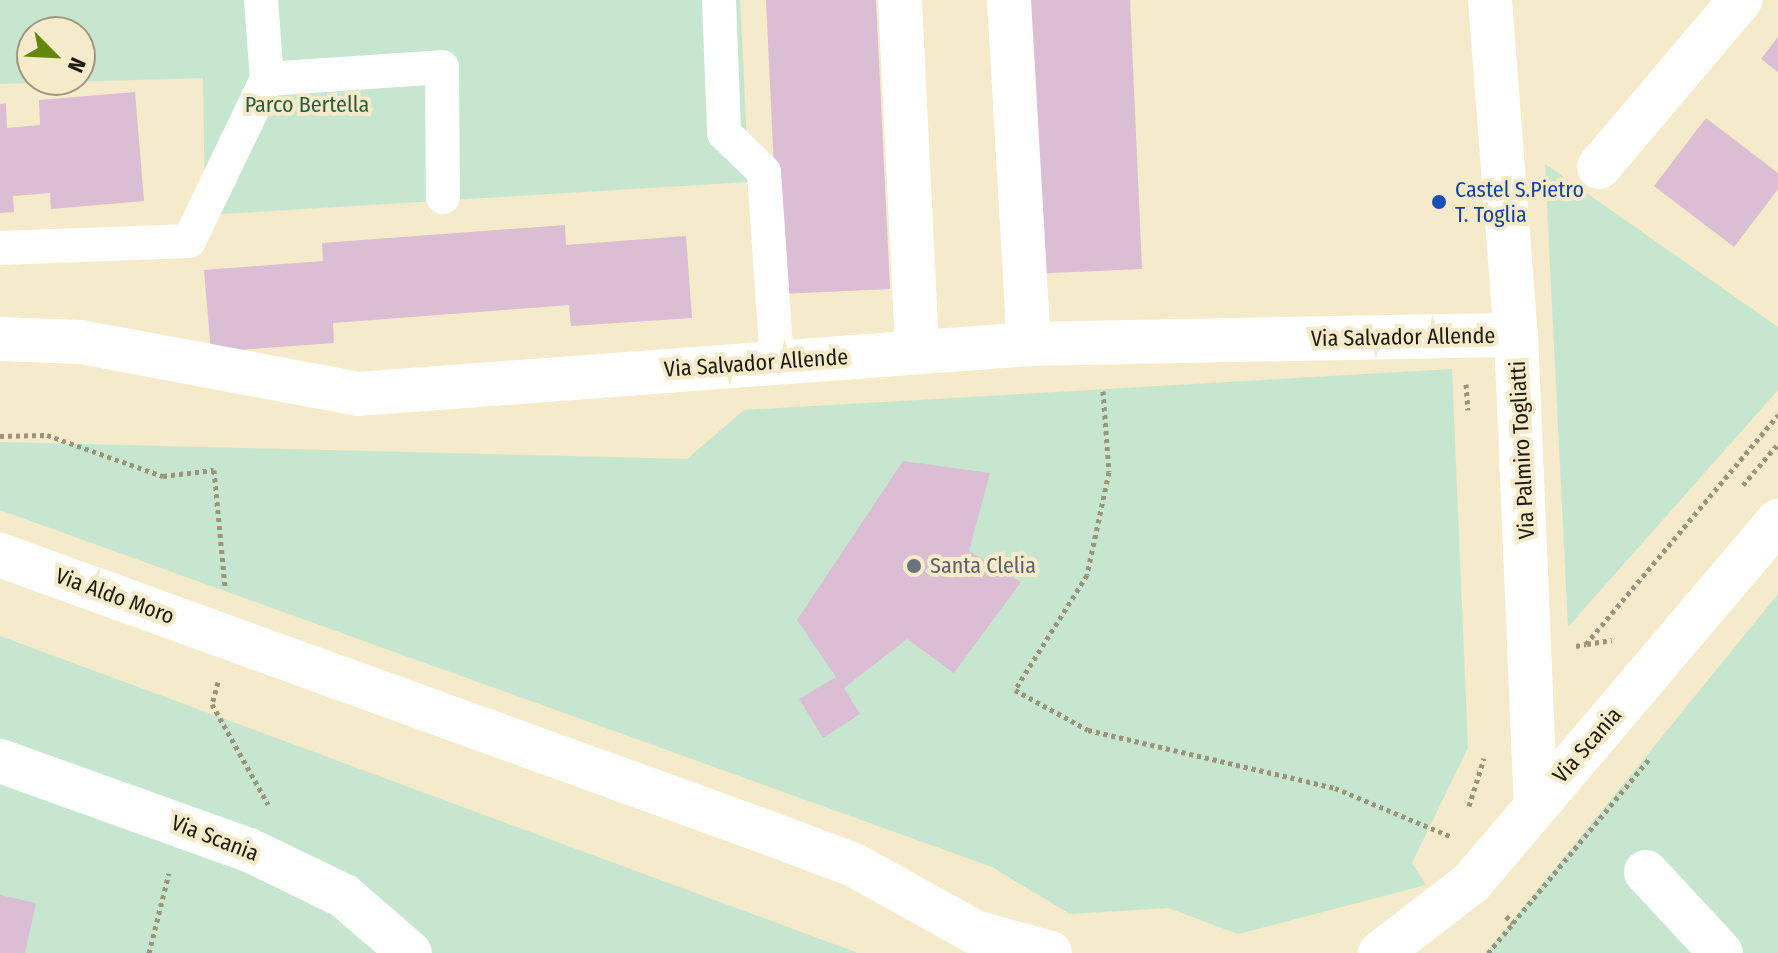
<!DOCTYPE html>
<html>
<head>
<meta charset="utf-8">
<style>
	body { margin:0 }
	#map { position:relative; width:1778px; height:953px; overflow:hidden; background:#f5eac9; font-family:"Fira Sans Condensed",sans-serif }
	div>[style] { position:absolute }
	.green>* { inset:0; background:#c7e6d0 }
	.building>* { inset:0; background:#dbbdd4 }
	.path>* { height:5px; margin-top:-2.5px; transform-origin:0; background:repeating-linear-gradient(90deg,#9b937b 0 4px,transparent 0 8px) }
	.pedestrian>* { height:34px; margin:-17px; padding:0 17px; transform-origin:17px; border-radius:17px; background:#fff }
	.minor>* { height:44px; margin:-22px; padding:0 22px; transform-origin:22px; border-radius:22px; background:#fff }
	.secondary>* { height:44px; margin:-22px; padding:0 22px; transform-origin:22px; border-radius:22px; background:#fff }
	.dots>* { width:22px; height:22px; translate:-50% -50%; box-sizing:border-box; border:4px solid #f5eac9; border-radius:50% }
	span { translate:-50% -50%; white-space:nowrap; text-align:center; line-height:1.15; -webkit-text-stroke:8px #f5eac9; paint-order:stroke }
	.park-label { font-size:22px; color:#2a5d3e }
	.transit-label { font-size:22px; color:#164399 }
	.left { translate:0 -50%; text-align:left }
	.street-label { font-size:22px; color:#1f1b0f }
	.worship-label { font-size:22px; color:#5b616d }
	.north { position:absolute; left:16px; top:16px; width:80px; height:80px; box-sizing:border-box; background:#f5eac9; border:2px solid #9f977f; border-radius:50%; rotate:114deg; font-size:22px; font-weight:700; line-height:32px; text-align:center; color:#1f1b0f }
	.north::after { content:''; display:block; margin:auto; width:28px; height:36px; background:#61870e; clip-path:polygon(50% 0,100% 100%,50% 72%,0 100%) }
</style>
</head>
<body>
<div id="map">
	<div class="green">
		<div style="clip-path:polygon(evenodd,0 0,740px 0,749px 182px,205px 215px,203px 78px,0 84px,0 0,32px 32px,80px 32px,80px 80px,32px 80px,32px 32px)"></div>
		<div style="clip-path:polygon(1545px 164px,1778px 327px,1778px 390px,1568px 627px)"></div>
		<div style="clip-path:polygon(1452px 369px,1468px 748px,1412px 863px,1426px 885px,1238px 934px,1168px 908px,1070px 914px,992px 867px,0 510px,0 442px,687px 459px,744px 410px)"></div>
		<div style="clip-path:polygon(1778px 594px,1778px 953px,1486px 953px)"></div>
		<div style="clip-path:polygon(0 636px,858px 953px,0 953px)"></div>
	</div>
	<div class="building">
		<div style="clip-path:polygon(766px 0,876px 0,890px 289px,780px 294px)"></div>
		<div style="clip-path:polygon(1017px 0,1130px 0,1142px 269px,1029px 274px)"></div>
		<div style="clip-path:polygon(1778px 37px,1778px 72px,1761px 59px)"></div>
		<div style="clip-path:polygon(135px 92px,144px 201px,51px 209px,50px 193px,13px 196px,14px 212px,0 213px,0 104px,6px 103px,7px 128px,40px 125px,39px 100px)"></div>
		<div style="clip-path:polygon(1706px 118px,1778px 173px,1778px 189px,1734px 247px,1654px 186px)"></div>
		<div style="clip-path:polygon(565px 225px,566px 245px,686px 236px,692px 318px,571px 326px,569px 305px,333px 323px,334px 343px,211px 352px,204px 270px,323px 261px,322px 243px)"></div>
		<div style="clip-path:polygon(903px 461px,990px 473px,969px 551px,1021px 582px,954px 673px,907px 639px,844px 688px,860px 714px,823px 738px,799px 699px,836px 677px,797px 620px)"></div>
		<div style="clip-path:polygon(0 895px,36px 903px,25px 953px,0 953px)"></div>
	</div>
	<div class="path">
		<div style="left:1466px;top:384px;width:26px;rotate:86deg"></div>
		<div style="left:1103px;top:391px;width:81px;rotate:85.8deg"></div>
		<div style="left:1109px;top:472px;width:105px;rotate:102.1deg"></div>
		<div style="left:1087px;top:575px;width:136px;rotate:122.1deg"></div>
		<div style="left:1015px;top:690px;width:83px;rotate:28.7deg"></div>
		<div style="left:1088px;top:730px;width:254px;rotate:13.2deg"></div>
		<div style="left:1335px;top:788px;width:125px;rotate:22.7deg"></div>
		<div style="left:0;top:436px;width:47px;rotate:-1.2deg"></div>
		<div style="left:47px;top:435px;width:123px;rotate:19.5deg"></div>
		<div style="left:163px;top:476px;width:51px;rotate:-6.7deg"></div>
		<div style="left:214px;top:470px;width:117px;rotate:84.6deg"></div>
		<div style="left:1743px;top:485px;width:54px;rotate:-49.5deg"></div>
		<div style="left:1587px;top:644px;width:25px;rotate:-9deg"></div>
		<div style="left:1576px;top:646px;width:10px;rotate:-11deg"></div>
		<div style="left:1586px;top:644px;width:299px;rotate:-50deg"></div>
		<div style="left:218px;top:682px;width:23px;rotate:105deg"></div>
		<div style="left:212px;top:704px;width:115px;rotate:60.8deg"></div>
		<div style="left:1469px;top:806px;width:50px;rotate:-72.6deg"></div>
		<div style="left:1506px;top:916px;width:10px;rotate:45deg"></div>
		<div style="left:1513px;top:923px;width:214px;rotate:-50.3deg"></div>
		<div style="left:149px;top:953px;width:82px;rotate:-76deg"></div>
		<div style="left:1488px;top:953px;width:39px;rotate:-50deg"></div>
	</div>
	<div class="pedestrian">
		<div style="left:261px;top:0;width:79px;rotate:85.7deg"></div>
		<div style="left:267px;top:79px;width:175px;rotate:-3.9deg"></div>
		<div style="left:442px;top:67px;width:130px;rotate:89.6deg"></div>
		<div style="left:719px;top:0;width:133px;rotate:87.8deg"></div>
		<div style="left:724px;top:133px;width:56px;rotate:44.3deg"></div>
		<div style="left:764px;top:172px;width:190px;rotate:86.1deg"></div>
		<div style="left:0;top:248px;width:189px;rotate:-2.1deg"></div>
		<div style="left:189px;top:241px;width:180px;rotate:-64.3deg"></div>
	</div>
	<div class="minor">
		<div style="left:900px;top:0;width:351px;rotate:87.2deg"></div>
		<div style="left:1009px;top:0;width:345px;rotate:86.7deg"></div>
		<div style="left:1490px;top:0;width:336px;rotate:85.6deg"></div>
		<div style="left:1516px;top:335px;width:469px;rotate:87.6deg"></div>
		<div style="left:1599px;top:167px;width:219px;rotate:-49.8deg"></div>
		<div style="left:0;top:339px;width:81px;rotate:2.1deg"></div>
		<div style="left:81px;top:342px;width:282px;rotate:10.6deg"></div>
		<div style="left:358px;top:394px;width:673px;rotate:-4.26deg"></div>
		<div style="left:1029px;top:344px;width:487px;rotate:-1.1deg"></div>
		<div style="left:0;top:761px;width:264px;rotate:19.7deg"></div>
		<div style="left:249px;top:850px;width:106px;rotate:25.8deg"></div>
		<div style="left:344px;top:896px;width:87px;rotate:40.8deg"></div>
		<div style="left:1646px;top:872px;width:110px;rotate:47.2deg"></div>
		<div style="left:1380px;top:953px;width:115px;rotate:-37.6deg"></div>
		<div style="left:1471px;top:883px;width:475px;rotate:-49.7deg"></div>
	</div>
	<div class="secondary">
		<div style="left:0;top:555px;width:809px;rotate:19.87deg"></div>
		<div style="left:761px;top:830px;width:99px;rotate:20.6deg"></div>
		<div style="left:854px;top:865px;width:138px;rotate:29deg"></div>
		<div style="left:975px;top:932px;width:78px;rotate:15.6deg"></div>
	</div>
	<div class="dots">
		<div style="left:1439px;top:202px;background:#1a4fb4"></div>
		<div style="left:914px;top:566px;background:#6b7280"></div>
	</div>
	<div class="park-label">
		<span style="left:307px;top:105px">Parco Bertella</span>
	</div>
	<div class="transit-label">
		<span class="left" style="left:1455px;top:202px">Castel S.Pietro<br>T. Toglia</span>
	</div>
	<div class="street-label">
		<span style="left:1403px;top:337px;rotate:-1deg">Via Salvador Allende</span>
		<span style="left:756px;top:363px;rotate:-4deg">Via Salvador Allende</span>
		<span style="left:1522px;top:450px;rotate:-93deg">Via Palmiro Togliatti</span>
		<span style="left:115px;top:596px;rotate:20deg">Via Aldo Moro</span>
		<span style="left:1587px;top:745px;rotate:-49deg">Via Scania</span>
		<span style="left:215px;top:838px;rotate:21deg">Via Scania</span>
	</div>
	<div class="worship-label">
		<span class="left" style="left:930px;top:566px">Santa Clelia</span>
	</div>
	<div class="north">N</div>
</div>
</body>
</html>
